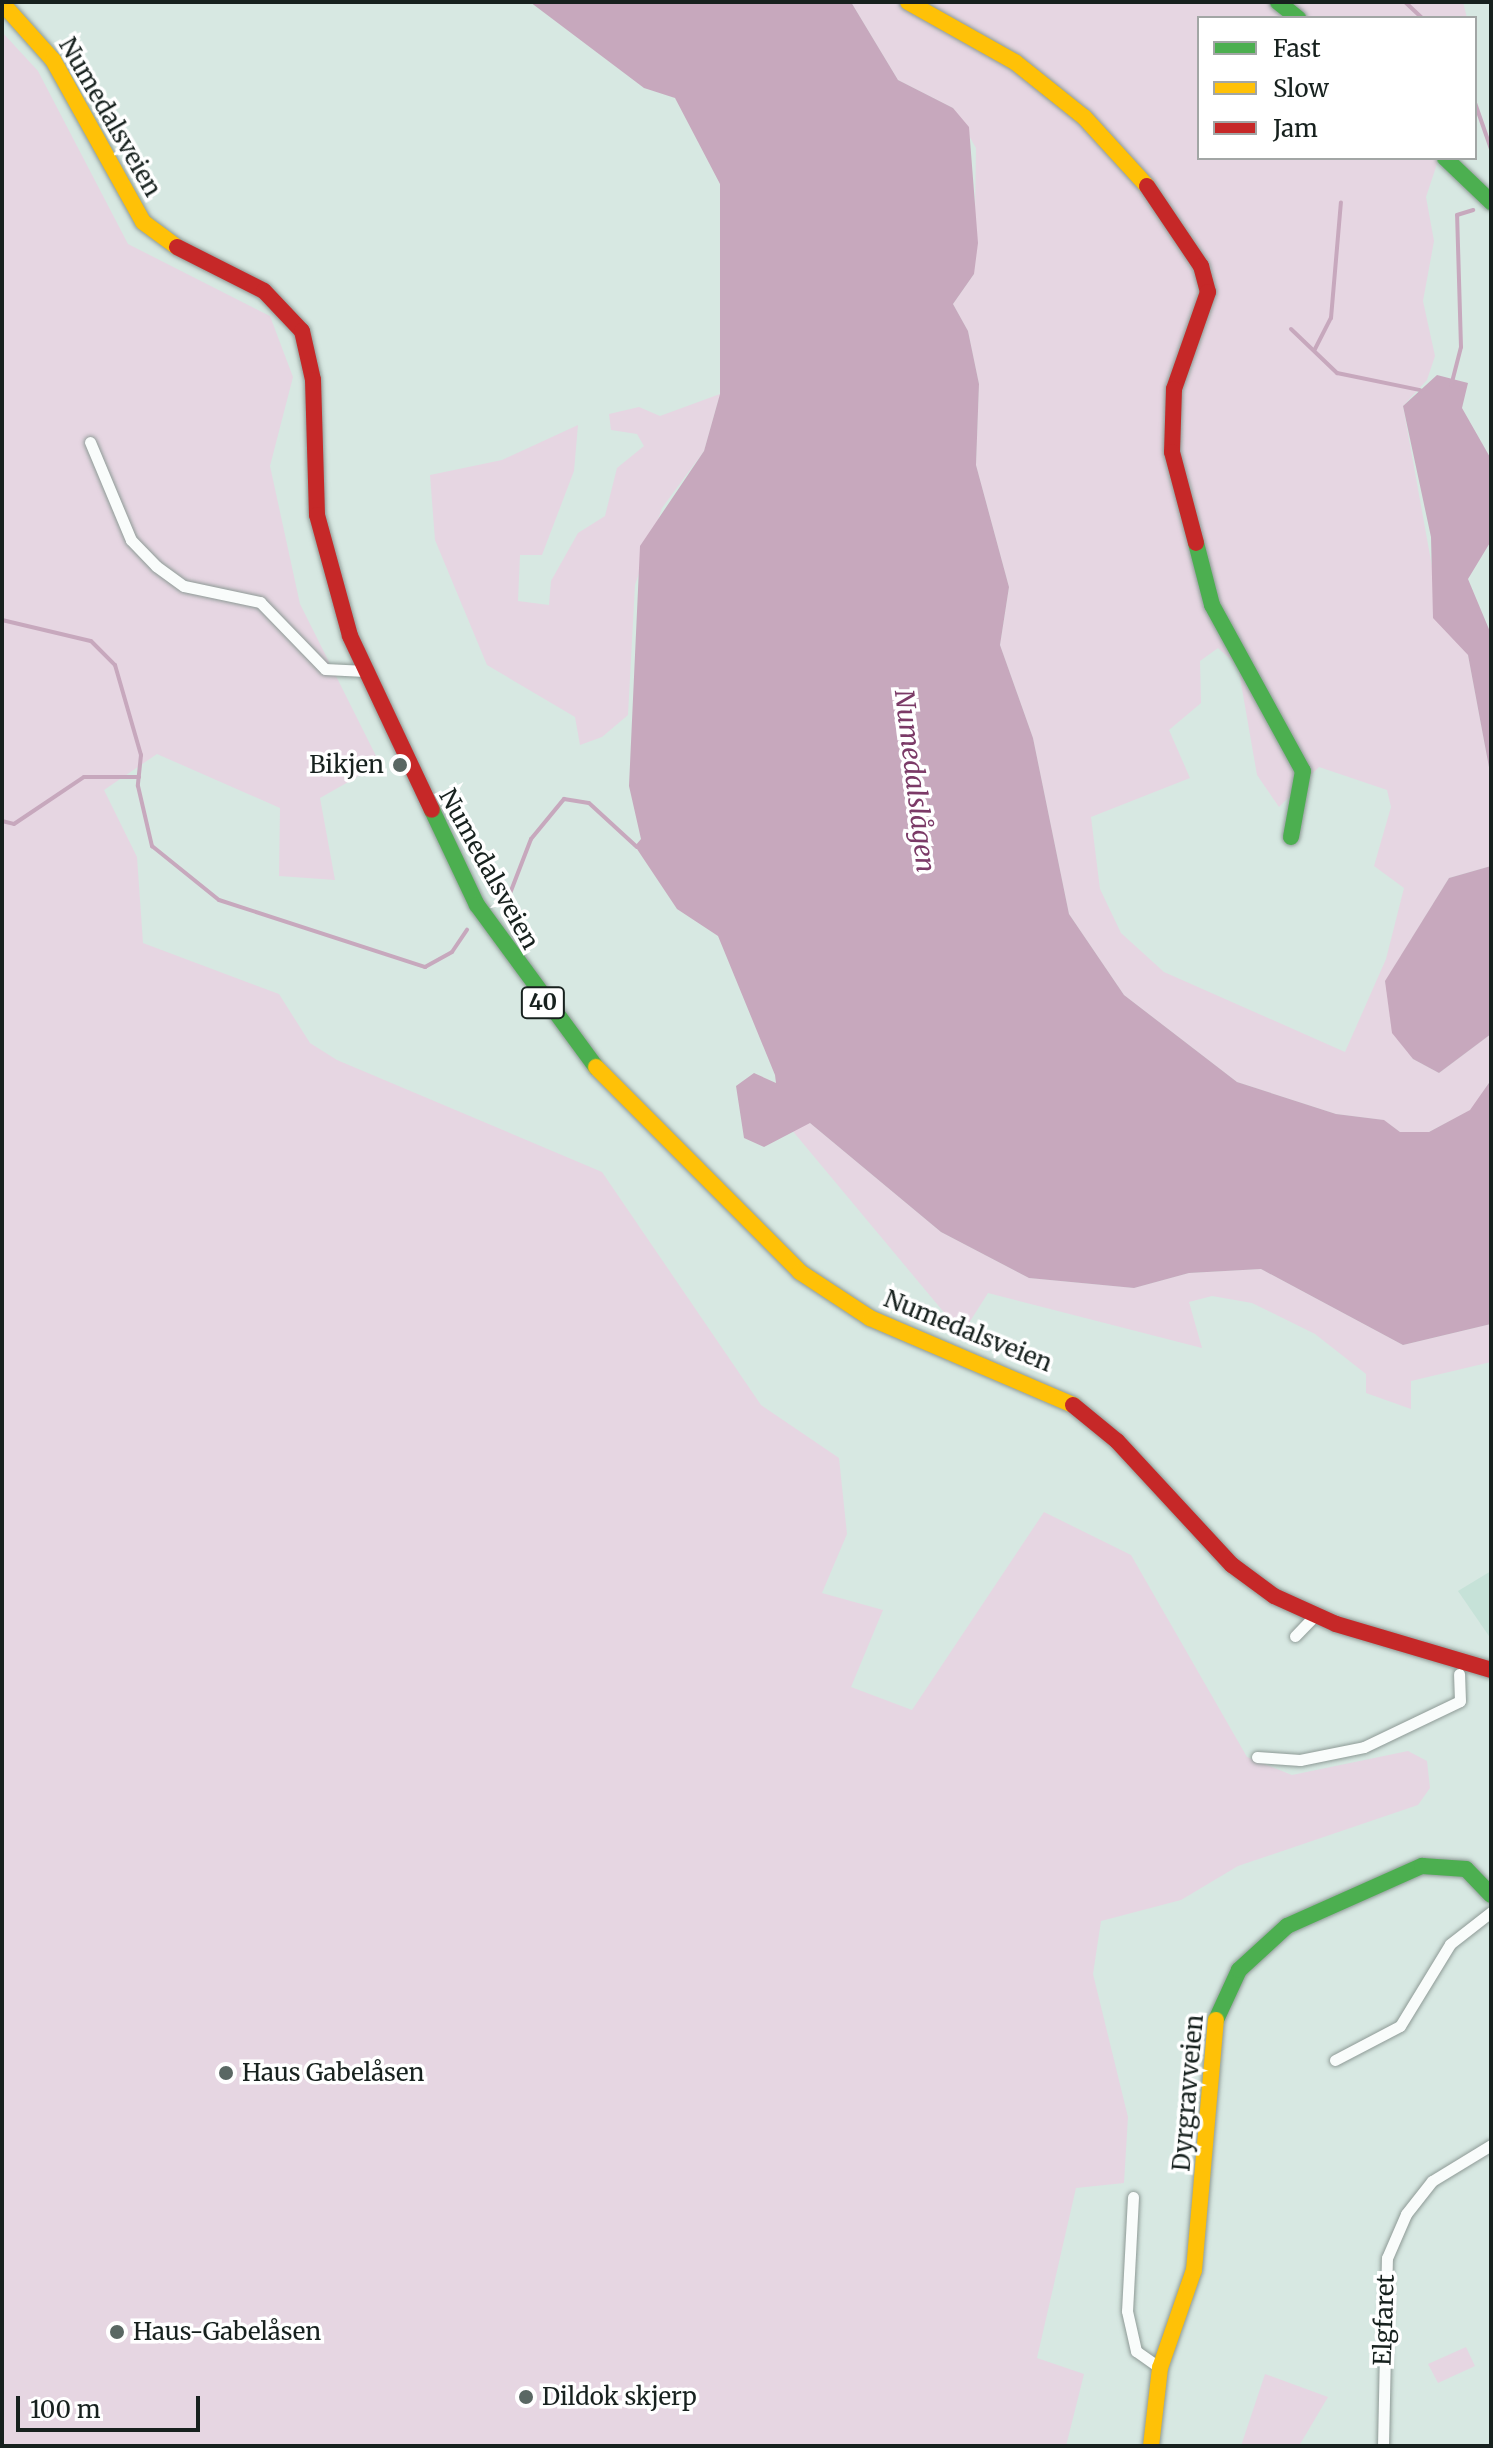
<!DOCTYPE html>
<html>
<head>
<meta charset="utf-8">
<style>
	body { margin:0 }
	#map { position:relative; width:1493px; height:2448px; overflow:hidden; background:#d7e8e2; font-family:Merriweather,serif }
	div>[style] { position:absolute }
	.built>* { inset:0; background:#c6e2d8 }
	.green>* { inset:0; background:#e6d6e2 }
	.water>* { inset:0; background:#c7a8bd }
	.stream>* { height:4px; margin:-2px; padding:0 2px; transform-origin:2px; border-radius:2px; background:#c7a8bd }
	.roads { filter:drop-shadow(0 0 2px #8e9a96) drop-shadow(0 0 2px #8e9a96) }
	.street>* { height:11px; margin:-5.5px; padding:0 5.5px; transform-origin:5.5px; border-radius:5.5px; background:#f9fcfb }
	.fast>* { height:16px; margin:-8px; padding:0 8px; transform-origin:8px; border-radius:8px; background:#4caf50 }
	.slow>* { height:16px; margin:-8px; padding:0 8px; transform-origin:8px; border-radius:8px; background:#ffc107 }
	.jam>* { height:16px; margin:-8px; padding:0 8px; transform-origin:8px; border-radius:8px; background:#c62828 }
	.dots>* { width:22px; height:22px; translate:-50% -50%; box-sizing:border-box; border:4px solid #fff; border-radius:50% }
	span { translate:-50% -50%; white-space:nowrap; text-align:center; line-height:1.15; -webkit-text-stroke:7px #fff; paint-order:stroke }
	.shield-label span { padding:2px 6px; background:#fff; border:2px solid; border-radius:6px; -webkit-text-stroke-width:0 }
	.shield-label { font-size:22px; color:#17211e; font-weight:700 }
	.street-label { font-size:24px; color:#17211e }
	.poi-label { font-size:24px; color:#17211e }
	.right { translate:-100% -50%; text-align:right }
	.left { translate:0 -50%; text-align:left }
	.water-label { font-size:26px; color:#7b3a67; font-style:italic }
	.frame { position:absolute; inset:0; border:4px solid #17211e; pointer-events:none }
	.legend { position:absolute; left:1197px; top:16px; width:280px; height:144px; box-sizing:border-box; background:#fff; border:2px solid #a2a6a5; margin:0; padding:10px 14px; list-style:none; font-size:24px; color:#17211e }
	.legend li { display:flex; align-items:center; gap:16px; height:40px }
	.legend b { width:40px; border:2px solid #a2a6a5 }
	.scale { position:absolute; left:16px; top:2396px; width:184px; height:36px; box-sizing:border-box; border:4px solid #17211e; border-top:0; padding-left:10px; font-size:24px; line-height:28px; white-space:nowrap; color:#17211e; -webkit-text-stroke:6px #fff; paint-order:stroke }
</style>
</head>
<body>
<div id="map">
	<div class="built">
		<div style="clip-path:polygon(1491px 1571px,1491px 1639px,1458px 1591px)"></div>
	</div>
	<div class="green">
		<div style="clip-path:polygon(evenodd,851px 2px,1463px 2px,1467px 18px,1199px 18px,1199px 158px,1439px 158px,1426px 197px,1434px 241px,1423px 301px,1435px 356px,1427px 380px,1403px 406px,1433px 572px,1451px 630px,1468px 655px,1491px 778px,1491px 866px,1449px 878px,1385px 982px,1413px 1059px,1439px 1073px,1491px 1034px,1491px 1080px,1471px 1110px,1429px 1132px,1400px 1132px,1383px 1120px,1336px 1114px,1237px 1082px,1124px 995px,1069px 914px,1033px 738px,1000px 645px,1009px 587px,976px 465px,979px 384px,968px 331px,953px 304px,974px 274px,976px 148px,953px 108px,898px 80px,851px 2px,1218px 648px,1238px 666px,1257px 775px,1279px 807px,1319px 767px,1387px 790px,1391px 807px,1374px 866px,1404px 888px,1386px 959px,1345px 1052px,1164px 972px,1121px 933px,1100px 889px,1091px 817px,1190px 778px,1169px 730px,1201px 703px,1200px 661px,1218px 648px)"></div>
		<div style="clip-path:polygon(2px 32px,38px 71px,128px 244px,270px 316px,293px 377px,270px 466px,300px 604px,380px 764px,320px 798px,335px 880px,279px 876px,280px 808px,157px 754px,104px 790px,137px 857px,143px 943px,279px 994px,310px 1043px,337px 1060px,602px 1172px,761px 1405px,839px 1458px,847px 1534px,822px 1593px,883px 1610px,851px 1687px,912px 1710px,1044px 1512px,1131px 1555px,1247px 1757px,1292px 1775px,1408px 1751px,1427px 1761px,1430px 1788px,1418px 1805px,1238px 1866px,1181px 1900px,1101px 1921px,1093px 1974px,1128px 2117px,1124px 2183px,1076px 2188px,1037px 2358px,1084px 2374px,1066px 2446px,2px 2446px)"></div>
		<div style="clip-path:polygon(720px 394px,704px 451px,662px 508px,635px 585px,628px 715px,602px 737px,580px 745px,575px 717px,487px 665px,435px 540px,430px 475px,502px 460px,578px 425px,574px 471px,542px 555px,520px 555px,518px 601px,549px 605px,551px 581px,578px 533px,605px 516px,617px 468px,644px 446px,637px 434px,611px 430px,609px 414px,639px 407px,660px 416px)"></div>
		<div style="clip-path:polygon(810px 1123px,941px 1232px,1029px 1278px,1134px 1288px,1189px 1273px,1261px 1269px,1403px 1345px,1491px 1324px,1491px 1362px,1411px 1381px,1411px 1409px,1366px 1393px,1366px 1374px,1315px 1334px,1252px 1303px,1212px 1296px,1189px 1302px,1202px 1348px,988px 1293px,962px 1334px,791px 1129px)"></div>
		<div style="clip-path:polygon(1466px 2347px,1475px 2366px,1438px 2383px,1428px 2364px)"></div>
		<div style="clip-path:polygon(1265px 2374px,1328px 2397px,1299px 2446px,1241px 2446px)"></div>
	</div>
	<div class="water">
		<div style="clip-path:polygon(530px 2px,851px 2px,898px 80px,953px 108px,969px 127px,978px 243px,974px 274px,953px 304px,968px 331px,979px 384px,976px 465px,1009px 587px,1000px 645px,1033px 738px,1069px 914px,1124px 995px,1237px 1082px,1336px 1114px,1384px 1120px,1400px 1132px,1429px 1132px,1470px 1110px,1491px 1080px,1491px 1324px,1403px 1345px,1261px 1269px,1189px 1273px,1134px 1288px,1029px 1278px,941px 1232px,810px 1123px,764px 1147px,744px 1138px,736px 1086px,754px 1073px,776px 1083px,775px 1075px,718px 936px,677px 909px,635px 846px,641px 839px,629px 786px,640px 546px,704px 451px,720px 394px,720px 184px,675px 98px,644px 88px)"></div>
		<div style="clip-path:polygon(1437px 375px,1468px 383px,1462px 408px,1491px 459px,1491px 541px,1468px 579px,1491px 634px,1491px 778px,1468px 655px,1433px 618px,1431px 537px,1403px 406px)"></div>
		<div style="clip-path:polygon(1491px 866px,1491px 1034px,1439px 1073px,1413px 1059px,1392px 1033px,1385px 981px,1449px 878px)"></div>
	</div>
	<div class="stream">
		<div style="left:1405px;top:2px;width:23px;rotate:43deg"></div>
		<div style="left:1475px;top:103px;width:49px;rotate:70.8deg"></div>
		<div style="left:1491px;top:175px;width:2px;rotate:90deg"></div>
		<div style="left:1291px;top:329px;width:64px;rotate:43.7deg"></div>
		<div style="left:1337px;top:373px;width:85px;rotate:11.6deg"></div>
		<div style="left:1315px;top:349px;width:35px;rotate:-63deg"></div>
		<div style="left:1331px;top:318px;width:116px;rotate:-85.1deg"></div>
		<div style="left:1451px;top:386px;width:40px;rotate:-75.6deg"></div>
		<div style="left:1461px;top:347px;width:132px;rotate:-91.7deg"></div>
		<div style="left:1457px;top:215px;width:17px;rotate:-17deg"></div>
		<div style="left:2px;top:620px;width:91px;rotate:13.3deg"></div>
		<div style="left:91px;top:641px;width:34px;rotate:45deg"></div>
		<div style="left:115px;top:665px;width:94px;rotate:73.9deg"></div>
		<div style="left:141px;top:755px;width:31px;rotate:96deg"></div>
		<div style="left:138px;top:786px;width:62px;rotate:76.9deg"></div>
		<div style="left:152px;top:846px;width:86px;rotate:38.9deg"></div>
		<div style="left:219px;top:900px;width:217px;rotate:18deg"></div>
		<div style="left:425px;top:967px;width:31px;rotate:-29deg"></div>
		<div style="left:452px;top:952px;width:27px;rotate:-56deg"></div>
		<div style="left:2px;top:821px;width:12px;rotate:14deg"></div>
		<div style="left:14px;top:824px;width:84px;rotate:-33.9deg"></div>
		<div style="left:84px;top:777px;width:55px"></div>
		<div style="left:504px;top:909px;width:75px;rotate:-68.9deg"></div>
		<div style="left:531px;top:839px;width:52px;rotate:-50.5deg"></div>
		<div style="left:564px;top:799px;width:25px;rotate:9deg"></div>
		<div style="left:589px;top:803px;width:65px;rotate:42.5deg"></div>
	</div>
	<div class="roads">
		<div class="street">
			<div style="left:90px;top:442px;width:106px;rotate:67.3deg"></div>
			<div style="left:131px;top:540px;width:36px;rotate:46deg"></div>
			<div style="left:156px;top:566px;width:34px;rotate:36deg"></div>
			<div style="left:184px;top:586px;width:78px;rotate:11.9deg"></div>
			<div style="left:260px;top:602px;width:93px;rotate:45.9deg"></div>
			<div style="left:325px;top:669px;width:40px;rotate:2.9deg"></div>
			<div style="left:1295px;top:1636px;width:28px;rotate:-46deg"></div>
			<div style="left:1257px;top:1757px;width:43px;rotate:4deg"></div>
			<div style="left:1300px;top:1760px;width:65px;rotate:-11.5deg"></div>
			<div style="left:1364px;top:1747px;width:106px;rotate:-25.6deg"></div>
			<div style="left:1460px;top:1701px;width:27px;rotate:-92deg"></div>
			<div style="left:1335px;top:2060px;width:73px;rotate:-27.6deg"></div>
			<div style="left:1400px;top:2026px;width:96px;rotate:-58.6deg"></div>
			<div style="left:1450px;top:1944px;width:52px;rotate:-38deg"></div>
			<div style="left:1133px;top:2197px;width:114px;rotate:93deg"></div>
			<div style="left:1127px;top:2311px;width:41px;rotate:77.3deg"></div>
			<div style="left:1136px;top:2351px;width:29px;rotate:35deg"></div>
			<div style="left:1383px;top:2446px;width:188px;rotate:-88.8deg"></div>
			<div style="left:1387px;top:2258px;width:48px;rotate:-66.6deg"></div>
			<div style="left:1406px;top:2214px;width:42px;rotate:-51.8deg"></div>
			<div style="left:1432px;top:2181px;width:69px;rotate:-31.4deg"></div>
		</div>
		<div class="fast">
			<div style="left:1278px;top:2px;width:26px;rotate:39deg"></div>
			<div style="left:1445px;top:158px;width:64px;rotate:43.7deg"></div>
			<div style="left:1196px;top:543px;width:64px;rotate:75.5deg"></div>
			<div style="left:1212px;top:605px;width:189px;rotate:61.3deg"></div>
			<div style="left:1303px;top:771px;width:67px;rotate:100.3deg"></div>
			<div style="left:432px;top:810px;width:105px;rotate:64.7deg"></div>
			<div style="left:477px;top:905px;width:201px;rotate:53.7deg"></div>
			<div style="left:1216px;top:2020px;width:55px;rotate:-65.3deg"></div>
			<div style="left:1239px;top:1970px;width:65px;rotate:-42.5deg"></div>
			<div style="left:1287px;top:1926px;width:148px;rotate:-24deg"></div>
			<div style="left:1422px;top:1866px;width:44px;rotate:3.9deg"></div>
			<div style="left:1466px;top:1869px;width:36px;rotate:46deg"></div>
		</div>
		<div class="slow">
			<div style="left:908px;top:2px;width:123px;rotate:29.3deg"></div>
			<div style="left:1015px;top:62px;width:88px;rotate:38.6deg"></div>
			<div style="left:1084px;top:117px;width:93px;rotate:47.6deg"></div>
			<div style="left:2px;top:3px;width:76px;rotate:48.2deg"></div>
			<div style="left:53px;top:60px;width:185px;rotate:60.9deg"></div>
			<div style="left:143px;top:222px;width:42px;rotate:36.3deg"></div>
			<div style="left:596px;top:1067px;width:289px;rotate:45.1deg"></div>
			<div style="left:800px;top:1272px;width:84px;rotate:33.3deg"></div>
			<div style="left:870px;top:1318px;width:221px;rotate:23.2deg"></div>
			<div style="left:1151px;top:2446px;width:79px;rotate:-83.4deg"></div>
			<div style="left:1160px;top:2368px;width:104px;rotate:-70.9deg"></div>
			<div style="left:1194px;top:2270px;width:251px;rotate:-85deg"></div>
		</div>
		<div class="jam">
			<div style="left:1147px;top:186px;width:97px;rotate:56deg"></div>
			<div style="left:1201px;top:266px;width:27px;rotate:75deg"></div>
			<div style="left:1208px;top:292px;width:103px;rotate:109.3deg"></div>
			<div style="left:1174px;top:389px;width:63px;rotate:91.8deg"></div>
			<div style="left:1172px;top:452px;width:94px;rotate:75.2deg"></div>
			<div style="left:177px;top:247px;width:97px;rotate:26.8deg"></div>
			<div style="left:264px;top:291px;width:55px;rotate:46.5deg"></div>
			<div style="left:302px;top:331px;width:50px;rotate:77.3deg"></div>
			<div style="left:313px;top:380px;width:135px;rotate:88.3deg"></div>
			<div style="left:317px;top:515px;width:125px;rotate:74.7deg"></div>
			<div style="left:350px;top:636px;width:192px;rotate:64.8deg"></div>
			<div style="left:1073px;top:1405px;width:57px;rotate:39.3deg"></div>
			<div style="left:1117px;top:1441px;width:169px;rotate:47.2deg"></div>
			<div style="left:1232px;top:1565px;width:52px;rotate:36.4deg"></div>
			<div style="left:1274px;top:1596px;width:68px;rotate:24.3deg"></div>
			<div style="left:1336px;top:1624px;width:162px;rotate:16.5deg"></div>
		</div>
	</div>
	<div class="dots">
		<div style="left:400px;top:765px;background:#5a6763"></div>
		<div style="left:226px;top:2073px;background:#5a6763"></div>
		<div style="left:117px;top:2332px;background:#5a6763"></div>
		<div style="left:526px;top:2397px;background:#5a6763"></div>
	</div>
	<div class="shield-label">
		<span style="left:543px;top:1003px">40</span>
	</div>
	<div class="street-label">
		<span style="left:110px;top:117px;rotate:60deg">Numedalsveien</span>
		<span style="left:489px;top:869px;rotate:61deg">Numedalsveien</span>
		<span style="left:968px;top:1331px;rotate:22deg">Numedalsveien</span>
		<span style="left:1188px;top:2093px;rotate:-85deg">Dyrgravveien</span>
		<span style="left:1384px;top:2320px;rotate:-88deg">Elgfaret</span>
	</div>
	<div class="poi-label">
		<span class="right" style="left:384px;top:765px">Bikjen</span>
		<span class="left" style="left:242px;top:2073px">Haus Gabelåsen</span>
		<span class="left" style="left:133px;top:2332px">Haus-Gabelåsen</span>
		<span class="left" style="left:542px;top:2397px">Dildok skjerp</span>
	</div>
	<div class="water-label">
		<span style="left:915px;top:781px;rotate:83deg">Numedalslågen</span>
	</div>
	<div class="frame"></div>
	<ul class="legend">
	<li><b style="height:10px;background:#4caf50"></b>Fast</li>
	<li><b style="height:10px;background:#ffc107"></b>Slow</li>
	<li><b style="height:10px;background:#c62828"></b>Jam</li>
	</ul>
	<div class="scale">100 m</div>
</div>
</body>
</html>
